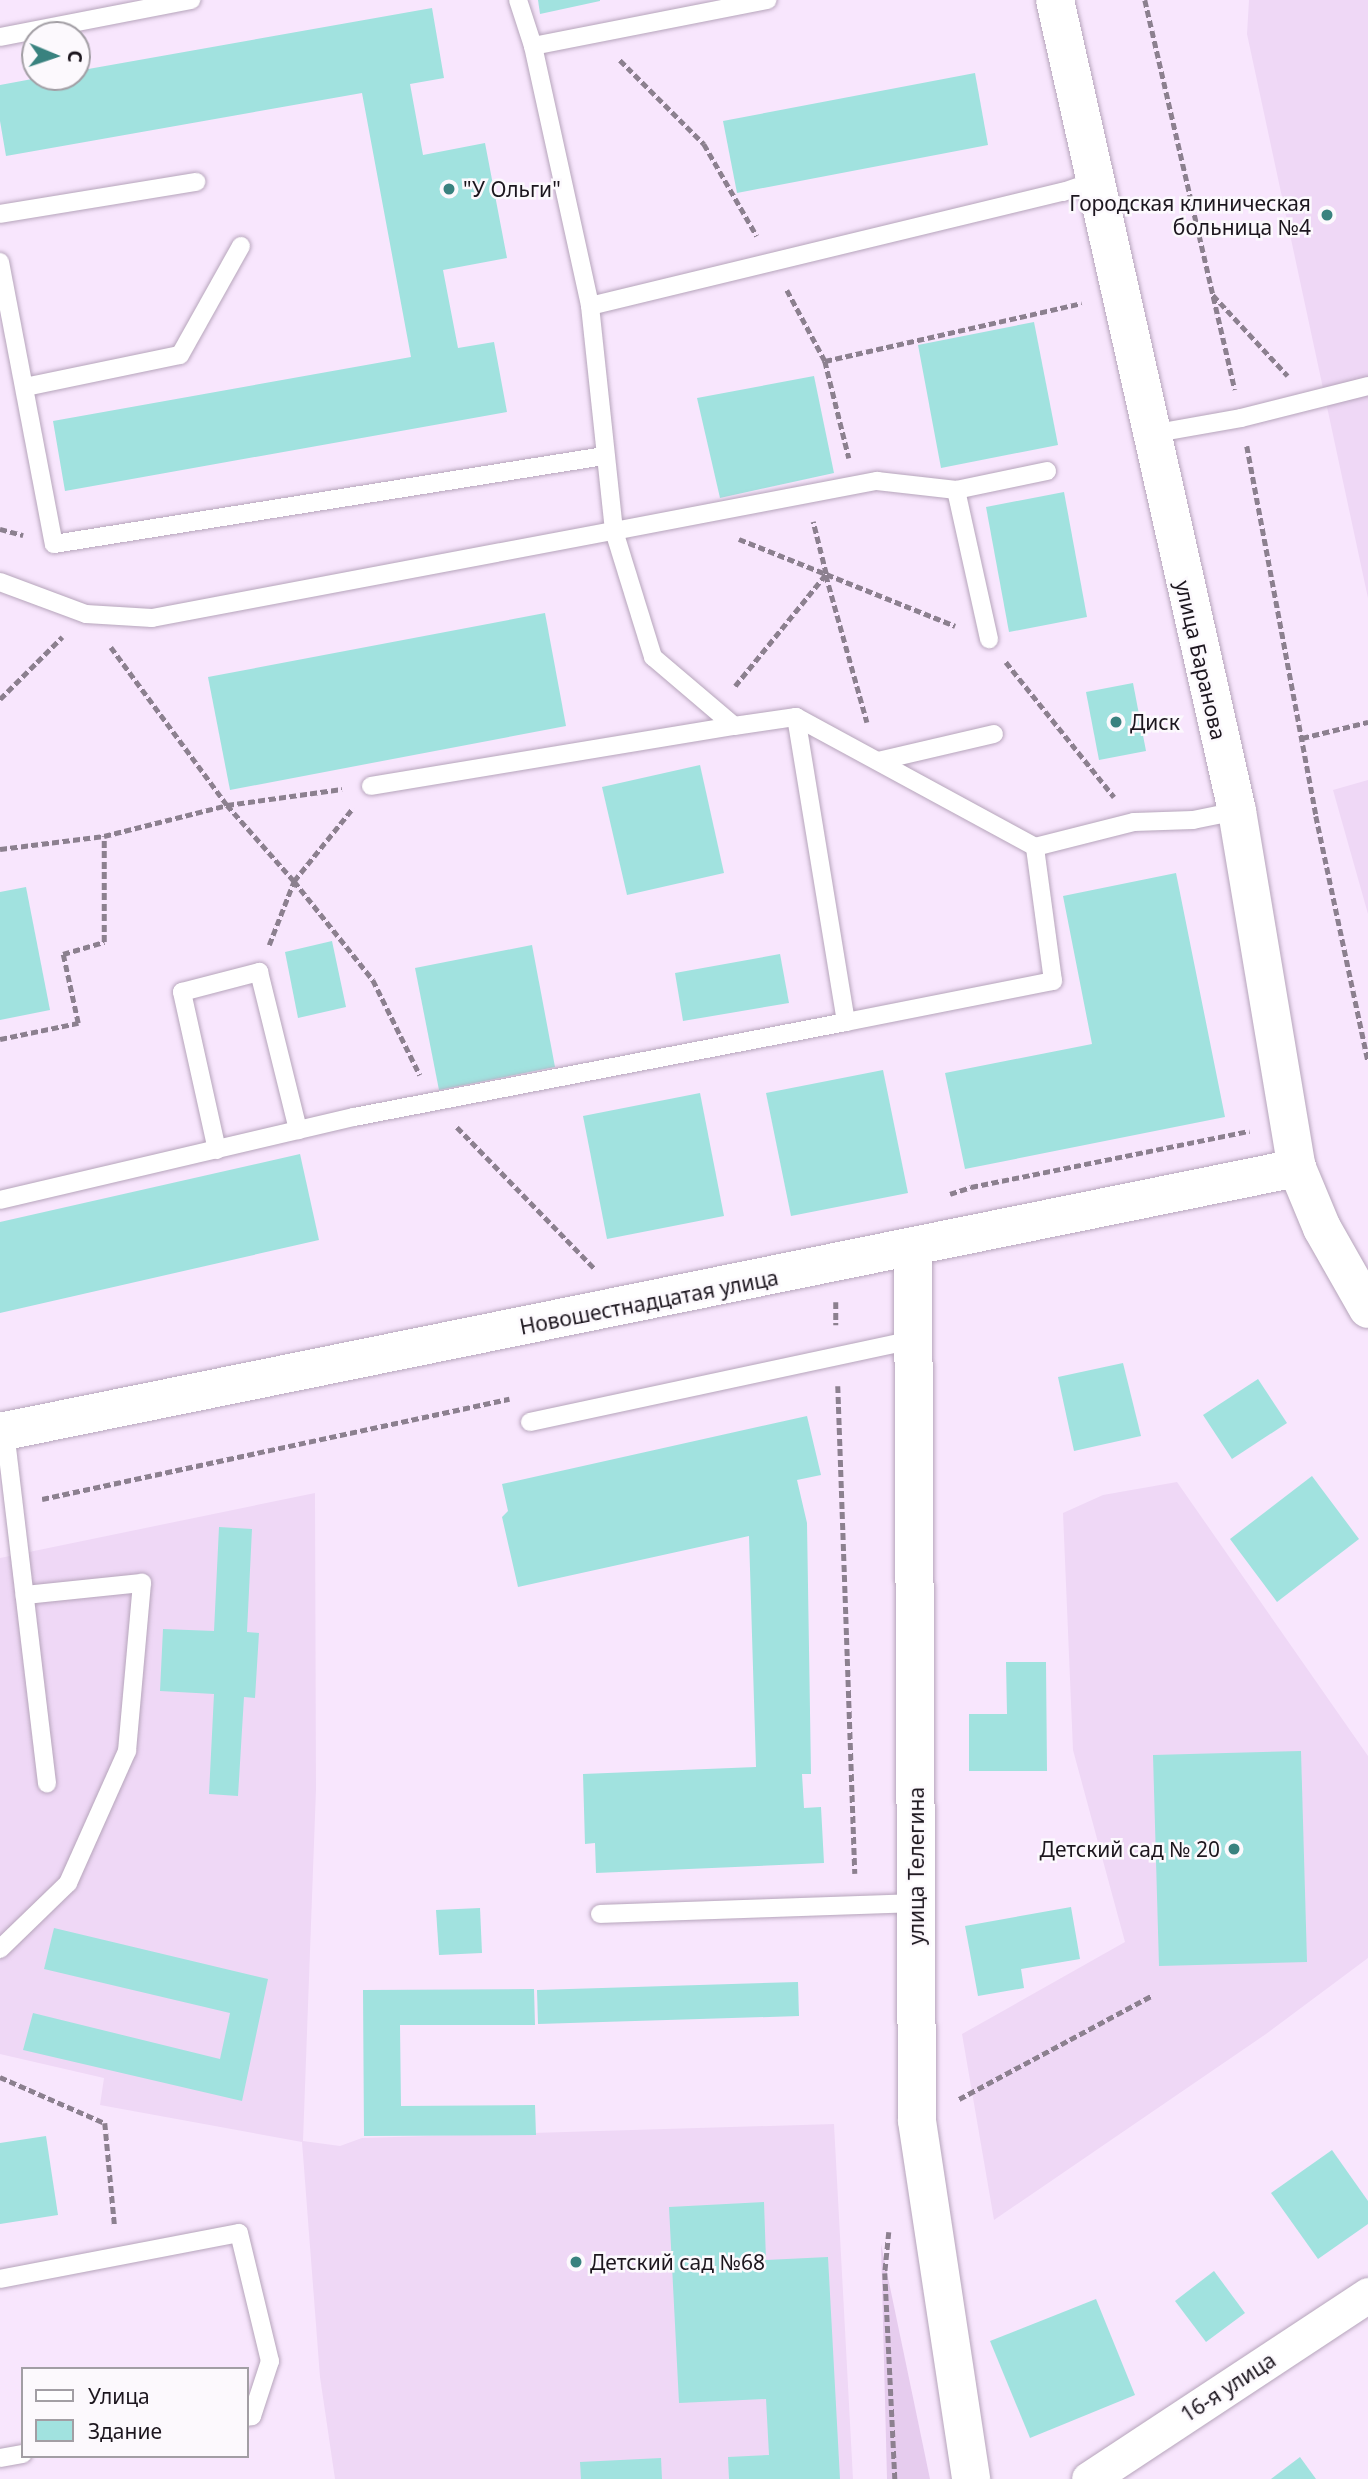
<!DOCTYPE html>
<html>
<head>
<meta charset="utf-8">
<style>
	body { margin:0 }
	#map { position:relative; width:1368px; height:2479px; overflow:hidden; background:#f8e6fd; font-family:"Noto Sans",sans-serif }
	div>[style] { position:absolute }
	.built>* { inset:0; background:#efd8f6 }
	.green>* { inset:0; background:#e6ccee }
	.building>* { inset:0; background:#a1e2df }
	.path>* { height:4.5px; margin-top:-2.25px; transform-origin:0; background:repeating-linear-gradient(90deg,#8c808f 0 7px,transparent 0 10.5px) }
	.roads { filter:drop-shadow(0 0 2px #b6a5bb) drop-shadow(0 0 2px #b6a5bb) }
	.service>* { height:18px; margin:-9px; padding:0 9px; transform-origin:9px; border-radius:9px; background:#fff }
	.minor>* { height:35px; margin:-17.5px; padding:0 17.5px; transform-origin:17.5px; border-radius:17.5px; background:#fff }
	.tertiary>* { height:38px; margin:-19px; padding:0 19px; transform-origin:19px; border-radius:19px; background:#fff }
	.dots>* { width:19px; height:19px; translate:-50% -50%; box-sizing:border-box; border:4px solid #fcf9fd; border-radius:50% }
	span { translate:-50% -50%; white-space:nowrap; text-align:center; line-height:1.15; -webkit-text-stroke:5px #fcf9fd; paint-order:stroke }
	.poi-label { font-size:21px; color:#1c161e }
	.left { translate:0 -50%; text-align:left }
	.right { translate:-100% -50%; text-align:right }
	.street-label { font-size:21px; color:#1c161e }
	.legend { position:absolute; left:21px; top:2367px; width:228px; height:91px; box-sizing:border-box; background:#fcf9fd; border:2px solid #a29ea4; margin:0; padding:9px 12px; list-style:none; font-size:21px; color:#1c161e }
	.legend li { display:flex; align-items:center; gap:14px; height:35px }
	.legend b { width:35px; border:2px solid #a29ea4 }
	.north { position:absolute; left:21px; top:21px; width:70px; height:70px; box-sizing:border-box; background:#fcf9fd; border:2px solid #a29ea4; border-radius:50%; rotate:92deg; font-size:19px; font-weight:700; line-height:28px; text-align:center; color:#1c161e }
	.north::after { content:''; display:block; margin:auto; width:24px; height:32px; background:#39827f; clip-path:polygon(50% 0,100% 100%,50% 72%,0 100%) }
</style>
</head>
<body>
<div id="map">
	<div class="built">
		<div style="clip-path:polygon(1249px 0,1368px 0,1368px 598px,1247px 34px)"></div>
		<div style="clip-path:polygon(1368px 780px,1368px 914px,1333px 790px)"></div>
		<div style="clip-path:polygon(1177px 1482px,1368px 1756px,1368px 1958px,1266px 2034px,994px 2220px,962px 2034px,1125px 1942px,1073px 1750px,1063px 1513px,1103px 1495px)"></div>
		<div style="clip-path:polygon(315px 1493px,316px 1789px,303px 2141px,340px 2146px,362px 2138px,834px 2124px,853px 2479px,335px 2479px,320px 2377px,302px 2142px,100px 2105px,104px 2078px,0 2054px,0 1558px)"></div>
	</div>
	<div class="green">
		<div style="clip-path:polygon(881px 2244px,930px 2479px,887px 2479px)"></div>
	</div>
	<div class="building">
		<div style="clip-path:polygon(538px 0,600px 0,600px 1px,540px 14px)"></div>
		<div style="clip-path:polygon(432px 8px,444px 78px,410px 84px,423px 155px,485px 143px,507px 258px,443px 270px,458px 348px,494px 342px,507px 412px,65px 491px,53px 421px,411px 357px,362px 93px,6px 156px,0 121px,0 85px,43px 77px,77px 77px,77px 71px)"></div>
		<div style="clip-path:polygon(975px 73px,988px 145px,737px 193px,723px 121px)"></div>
		<div style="clip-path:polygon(1034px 322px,1058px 445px,941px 468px,918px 345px)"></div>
		<div style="clip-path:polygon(814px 376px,834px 473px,720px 498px,697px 398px)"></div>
		<div style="clip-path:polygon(1064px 492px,1087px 617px,1009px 632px,986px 507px)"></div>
		<div style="clip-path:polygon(545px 613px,566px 726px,230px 790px,208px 677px)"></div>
		<div style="clip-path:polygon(1133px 683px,1146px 751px,1099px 760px,1086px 692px)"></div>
		<div style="clip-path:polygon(700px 765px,724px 873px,627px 895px,602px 787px)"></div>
		<div style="clip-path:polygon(1176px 873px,1225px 1117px,965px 1169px,945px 1073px,1092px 1044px,1063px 896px)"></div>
		<div style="clip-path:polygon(26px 887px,50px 1010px,0 1020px,0 892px)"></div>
		<div style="clip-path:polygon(332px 941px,346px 1007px,298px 1018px,285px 952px)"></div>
		<div style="clip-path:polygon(532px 945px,555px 1067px,439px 1090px,415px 968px)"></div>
		<div style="clip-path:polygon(780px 954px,789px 1003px,683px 1021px,675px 973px)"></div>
		<div style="clip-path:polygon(883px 1070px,908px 1193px,791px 1216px,766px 1093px)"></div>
		<div style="clip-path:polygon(700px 1093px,724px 1216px,607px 1239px,583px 1116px)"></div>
		<div style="clip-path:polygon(300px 1154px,319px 1240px,0 1313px,0 1222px)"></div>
		<div style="clip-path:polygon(1123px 1363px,1141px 1436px,1074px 1451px,1058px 1377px)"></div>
		<div style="clip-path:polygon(1258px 1379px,1287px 1423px,1232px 1459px,1203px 1415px)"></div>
		<div style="clip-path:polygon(807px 1416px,821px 1475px,797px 1480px,807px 1523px,811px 1774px,802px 1774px,804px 1808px,821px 1807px,824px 1863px,596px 1873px,595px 1843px,585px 1844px,583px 1774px,756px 1767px,749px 1536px,518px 1587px,502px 1517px,508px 1511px,502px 1484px)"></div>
		<div style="clip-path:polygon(1312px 1476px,1359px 1539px,1277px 1602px,1230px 1539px)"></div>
		<div style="clip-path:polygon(219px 1527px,252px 1529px,247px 1632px,259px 1633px,255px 1698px,244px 1697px,238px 1796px,209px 1794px,214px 1694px,160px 1691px,163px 1629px,214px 1631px)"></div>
		<div style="clip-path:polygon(1006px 1662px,1046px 1662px,1047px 1771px,969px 1771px,969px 1714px,1007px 1714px)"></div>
		<div style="clip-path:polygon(1301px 1751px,1307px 1962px,1159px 1966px,1153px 1755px)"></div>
		<div style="clip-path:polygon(1071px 1907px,1080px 1959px,1021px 1969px,1024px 1988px,978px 1996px,965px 1926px)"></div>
		<div style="clip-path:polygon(480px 1908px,482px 1953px,439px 1955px,436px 1910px)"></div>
		<div style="clip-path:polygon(54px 1928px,268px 1979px,242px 2101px,23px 2050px,33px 2013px,220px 2059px,230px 2013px,44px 1969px)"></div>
		<div style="clip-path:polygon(798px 1982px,799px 2016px,538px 2024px,537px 1990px)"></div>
		<div style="clip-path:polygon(534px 1989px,535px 2025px,400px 2025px,401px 2106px,535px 2105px,536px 2135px,364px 2136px,363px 1990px)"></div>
		<div style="clip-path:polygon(46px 2136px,58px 2215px,0 2224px,0 2143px)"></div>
		<div style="clip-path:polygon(1332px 2150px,1368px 2201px,1368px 2224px,1318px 2259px,1271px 2193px)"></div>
		<div style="clip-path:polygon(764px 2202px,766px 2260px,828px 2257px,840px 2479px,729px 2479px,728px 2457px,769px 2455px,766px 2399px,679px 2403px,669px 2207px)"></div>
		<div style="clip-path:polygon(1214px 2271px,1245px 2313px,1206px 2342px,1175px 2301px)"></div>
		<div style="clip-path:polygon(1096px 2299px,1135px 2395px,1030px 2438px,990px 2341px)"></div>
		<div style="clip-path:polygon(1300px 2457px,1316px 2479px,1271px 2479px)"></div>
		<div style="clip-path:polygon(661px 2458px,662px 2479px,581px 2479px,580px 2462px)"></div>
	</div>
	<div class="path">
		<div style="left:1145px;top:0;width:400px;rotate:77deg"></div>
		<div style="left:620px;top:60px;width:119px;rotate:45deg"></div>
		<div style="left:704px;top:144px;width:106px;rotate:60.1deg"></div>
		<div style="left:787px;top:290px;width:81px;rotate:61.8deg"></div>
		<div style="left:825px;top:361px;width:100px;rotate:76.1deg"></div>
		<div style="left:1213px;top:295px;width:110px;rotate:47.2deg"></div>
		<div style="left:825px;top:361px;width:263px;rotate:-12.7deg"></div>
		<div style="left:1247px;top:446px;width:376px;rotate:79.4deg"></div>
		<div style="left:1316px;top:816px;width:249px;rotate:78deg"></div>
		<div style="left:0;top:529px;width:24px;rotate:15deg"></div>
		<div style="left:739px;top:539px;width:233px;rotate:21.9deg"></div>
		<div style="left:826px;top:575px;width:153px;rotate:74.4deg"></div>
		<div style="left:111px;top:647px;width:196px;rotate:53.7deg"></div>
		<div style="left:227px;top:805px;width:101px;rotate:48.6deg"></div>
		<div style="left:294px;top:881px;width:127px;rotate:51.4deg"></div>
		<div style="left:373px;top:980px;width:106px;rotate:63.7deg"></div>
		<div style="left:1006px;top:662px;width:173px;rotate:51.3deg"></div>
		<div style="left:735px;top:686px;width:144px;rotate:-50.9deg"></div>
		<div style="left:826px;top:574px;width:54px;rotate:-104deg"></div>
		<div style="left:0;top:699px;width:88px;rotate:-45deg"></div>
		<div style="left:1302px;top:738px;width:68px;rotate:-13.6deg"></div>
		<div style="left:0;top:849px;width:105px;rotate:-7.1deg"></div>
		<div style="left:269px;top:945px;width:69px;rotate:-68.7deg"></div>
		<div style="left:294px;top:881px;width:94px;rotate:-51.1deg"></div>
		<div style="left:0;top:1039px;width:80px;rotate:-11.6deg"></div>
		<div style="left:78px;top:1023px;width:71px;rotate:-102.3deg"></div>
		<div style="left:63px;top:954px;width:43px;rotate:-16.3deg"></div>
		<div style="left:104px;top:942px;width:106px;rotate:-90deg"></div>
		<div style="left:104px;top:836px;width:127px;rotate:-14.1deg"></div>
		<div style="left:227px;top:805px;width:116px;rotate:-7.9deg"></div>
		<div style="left:457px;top:1127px;width:198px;rotate:45.8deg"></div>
		<div style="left:950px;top:1194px;width:22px;rotate:-18deg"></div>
		<div style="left:971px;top:1187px;width:284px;rotate:-11.4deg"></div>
		<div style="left:836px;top:1302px;width:23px;rotate:90deg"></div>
		<div style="left:838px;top:1386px;width:488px;rotate:88deg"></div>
		<div style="left:42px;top:1499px;width:478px;rotate:-12.1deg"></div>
		<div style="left:0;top:2077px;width:115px;rotate:23.7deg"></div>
		<div style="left:105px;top:2123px;width:105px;rotate:84.6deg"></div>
		<div style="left:959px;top:2099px;width:220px;rotate:-28.2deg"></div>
		<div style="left:889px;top:2232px;width:41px;rotate:95.6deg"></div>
		<div style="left:885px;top:2273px;width:206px;rotate:87.2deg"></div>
	</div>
	<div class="roads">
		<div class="service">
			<div style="left:518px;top:0;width:48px;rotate:71.9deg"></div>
			<div style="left:533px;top:46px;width:266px;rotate:77.6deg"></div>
			<div style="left:590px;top:306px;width:226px;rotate:83.9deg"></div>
			<div style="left:614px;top:531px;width:268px;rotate:-10.8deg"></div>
			<div style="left:877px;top:481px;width:80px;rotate:6.5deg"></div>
			<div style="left:956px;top:490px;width:93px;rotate:-11.8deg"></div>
			<div style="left:0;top:37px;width:195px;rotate:-11deg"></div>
			<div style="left:533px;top:46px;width:239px;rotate:-11.1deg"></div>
			<div style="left:0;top:214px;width:199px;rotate:-9.3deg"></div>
			<div style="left:0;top:262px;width:287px;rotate:79.2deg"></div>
			<div style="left:54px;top:544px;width:557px;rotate:-9.09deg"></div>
			<div style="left:590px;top:306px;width:487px;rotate:-13.6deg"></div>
			<div style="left:1063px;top:192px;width:34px;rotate:-19deg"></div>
			<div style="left:25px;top:387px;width:158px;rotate:-11.7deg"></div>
			<div style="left:180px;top:355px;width:125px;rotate:-60.8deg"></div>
			<div style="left:1151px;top:434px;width:91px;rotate:-10.1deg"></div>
			<div style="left:1241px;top:418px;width:131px;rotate:-14.1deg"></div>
			<div style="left:956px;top:490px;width:153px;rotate:77.5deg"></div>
			<div style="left:0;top:582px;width:92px;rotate:20.4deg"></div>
			<div style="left:86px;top:614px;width:66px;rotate:3.5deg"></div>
			<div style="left:152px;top:618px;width:470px;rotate:-10.7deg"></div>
			<div style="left:614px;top:531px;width:132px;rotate:72.8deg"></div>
			<div style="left:653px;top:657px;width:106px;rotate:40.4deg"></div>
			<div style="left:734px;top:726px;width:63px;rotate:-8.3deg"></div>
			<div style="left:796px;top:717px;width:272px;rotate:28.5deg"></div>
			<div style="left:1035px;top:847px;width:102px;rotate:-14.2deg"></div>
			<div style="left:1134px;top:822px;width:59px;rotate:-1.9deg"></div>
			<div style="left:1193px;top:820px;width:45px;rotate:-11.6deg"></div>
			<div style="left:878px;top:761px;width:119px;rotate:-13.1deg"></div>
			<div style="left:371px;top:786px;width:368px;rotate:-9.4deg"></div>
			<div style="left:846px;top:1022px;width:211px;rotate:-11.2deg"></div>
			<div style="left:1053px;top:981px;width:135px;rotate:-97.7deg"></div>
			<div style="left:217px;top:1150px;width:162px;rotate:-102.5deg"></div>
			<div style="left:182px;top:992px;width:80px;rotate:-14.6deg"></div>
			<div style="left:259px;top:972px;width:163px;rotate:76.1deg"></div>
			<div style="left:0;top:1200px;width:364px;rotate:-13.2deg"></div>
			<div style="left:354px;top:1117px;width:501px;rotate:-10.93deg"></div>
			<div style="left:846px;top:1022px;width:309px;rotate:-99.3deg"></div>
			<div style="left:530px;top:1422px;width:393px;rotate:-12.1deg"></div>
			<div style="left:5px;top:1431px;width:355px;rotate:83.2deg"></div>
			<div style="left:600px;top:1914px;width:316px;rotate:-2deg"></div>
			<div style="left:0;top:1949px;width:95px;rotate:-44.1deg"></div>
			<div style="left:68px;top:1883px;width:145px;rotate:-65.9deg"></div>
			<div style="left:127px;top:1751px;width:169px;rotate:-84.9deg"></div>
			<div style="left:142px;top:1583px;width:118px;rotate:174.1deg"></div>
			<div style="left:0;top:2279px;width:243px;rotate:-10.9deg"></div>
			<div style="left:239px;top:2233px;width:132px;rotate:76.4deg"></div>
			<div style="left:270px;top:2361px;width:58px;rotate:108.1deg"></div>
			<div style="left:252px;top:2416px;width:5px;rotate:169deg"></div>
			<div style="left:0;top:2458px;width:23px;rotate:-10deg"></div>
		</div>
		<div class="minor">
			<div style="left:1089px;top:2479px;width:334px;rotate:-33.4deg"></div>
		</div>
		<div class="tertiary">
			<div style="left:1055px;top:0;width:831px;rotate:77.35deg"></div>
			<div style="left:1237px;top:811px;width:362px;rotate:80.5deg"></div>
			<div style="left:1297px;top:1168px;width:65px;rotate:67.4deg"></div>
			<div style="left:1322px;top:1228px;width:93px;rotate:60.4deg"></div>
			<div style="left:913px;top:1249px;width:872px;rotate:89.74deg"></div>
			<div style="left:917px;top:2121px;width:362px;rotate:81.4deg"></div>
			<div style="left:0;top:1432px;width:1324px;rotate:-11.51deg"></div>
		</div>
	</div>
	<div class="dots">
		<div style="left:449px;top:189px;background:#39827f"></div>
		<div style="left:1327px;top:215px;background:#39827f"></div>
		<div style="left:1116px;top:722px;background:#39827f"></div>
		<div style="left:1234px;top:1849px;background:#39827f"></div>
		<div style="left:576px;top:2262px;background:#39827f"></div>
	</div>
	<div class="poi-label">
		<span class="left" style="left:463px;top:189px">"У Ольги"</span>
		<span class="right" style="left:1311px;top:215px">Городская клиническая<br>больница №4</span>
		<span class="left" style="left:1130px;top:722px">Диск</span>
		<span class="right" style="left:1220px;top:1849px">Детский сад № 20</span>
		<span class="left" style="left:590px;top:2262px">Детский сад №68</span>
	</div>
	<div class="street-label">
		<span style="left:1201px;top:660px;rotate:77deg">улица Баранова</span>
		<span style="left:649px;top:1302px;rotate:-11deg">Новошестнадцатая улица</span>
		<span style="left:916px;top:1866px;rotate:-90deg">улица Телегина</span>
		<span style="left:1228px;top:2387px;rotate:-33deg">16-я улица</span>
	</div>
	<ul class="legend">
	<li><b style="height:9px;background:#fff"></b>Улица</li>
	<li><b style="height:19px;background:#a1e2df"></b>Здание</li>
	</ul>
	<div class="north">С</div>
</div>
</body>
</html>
